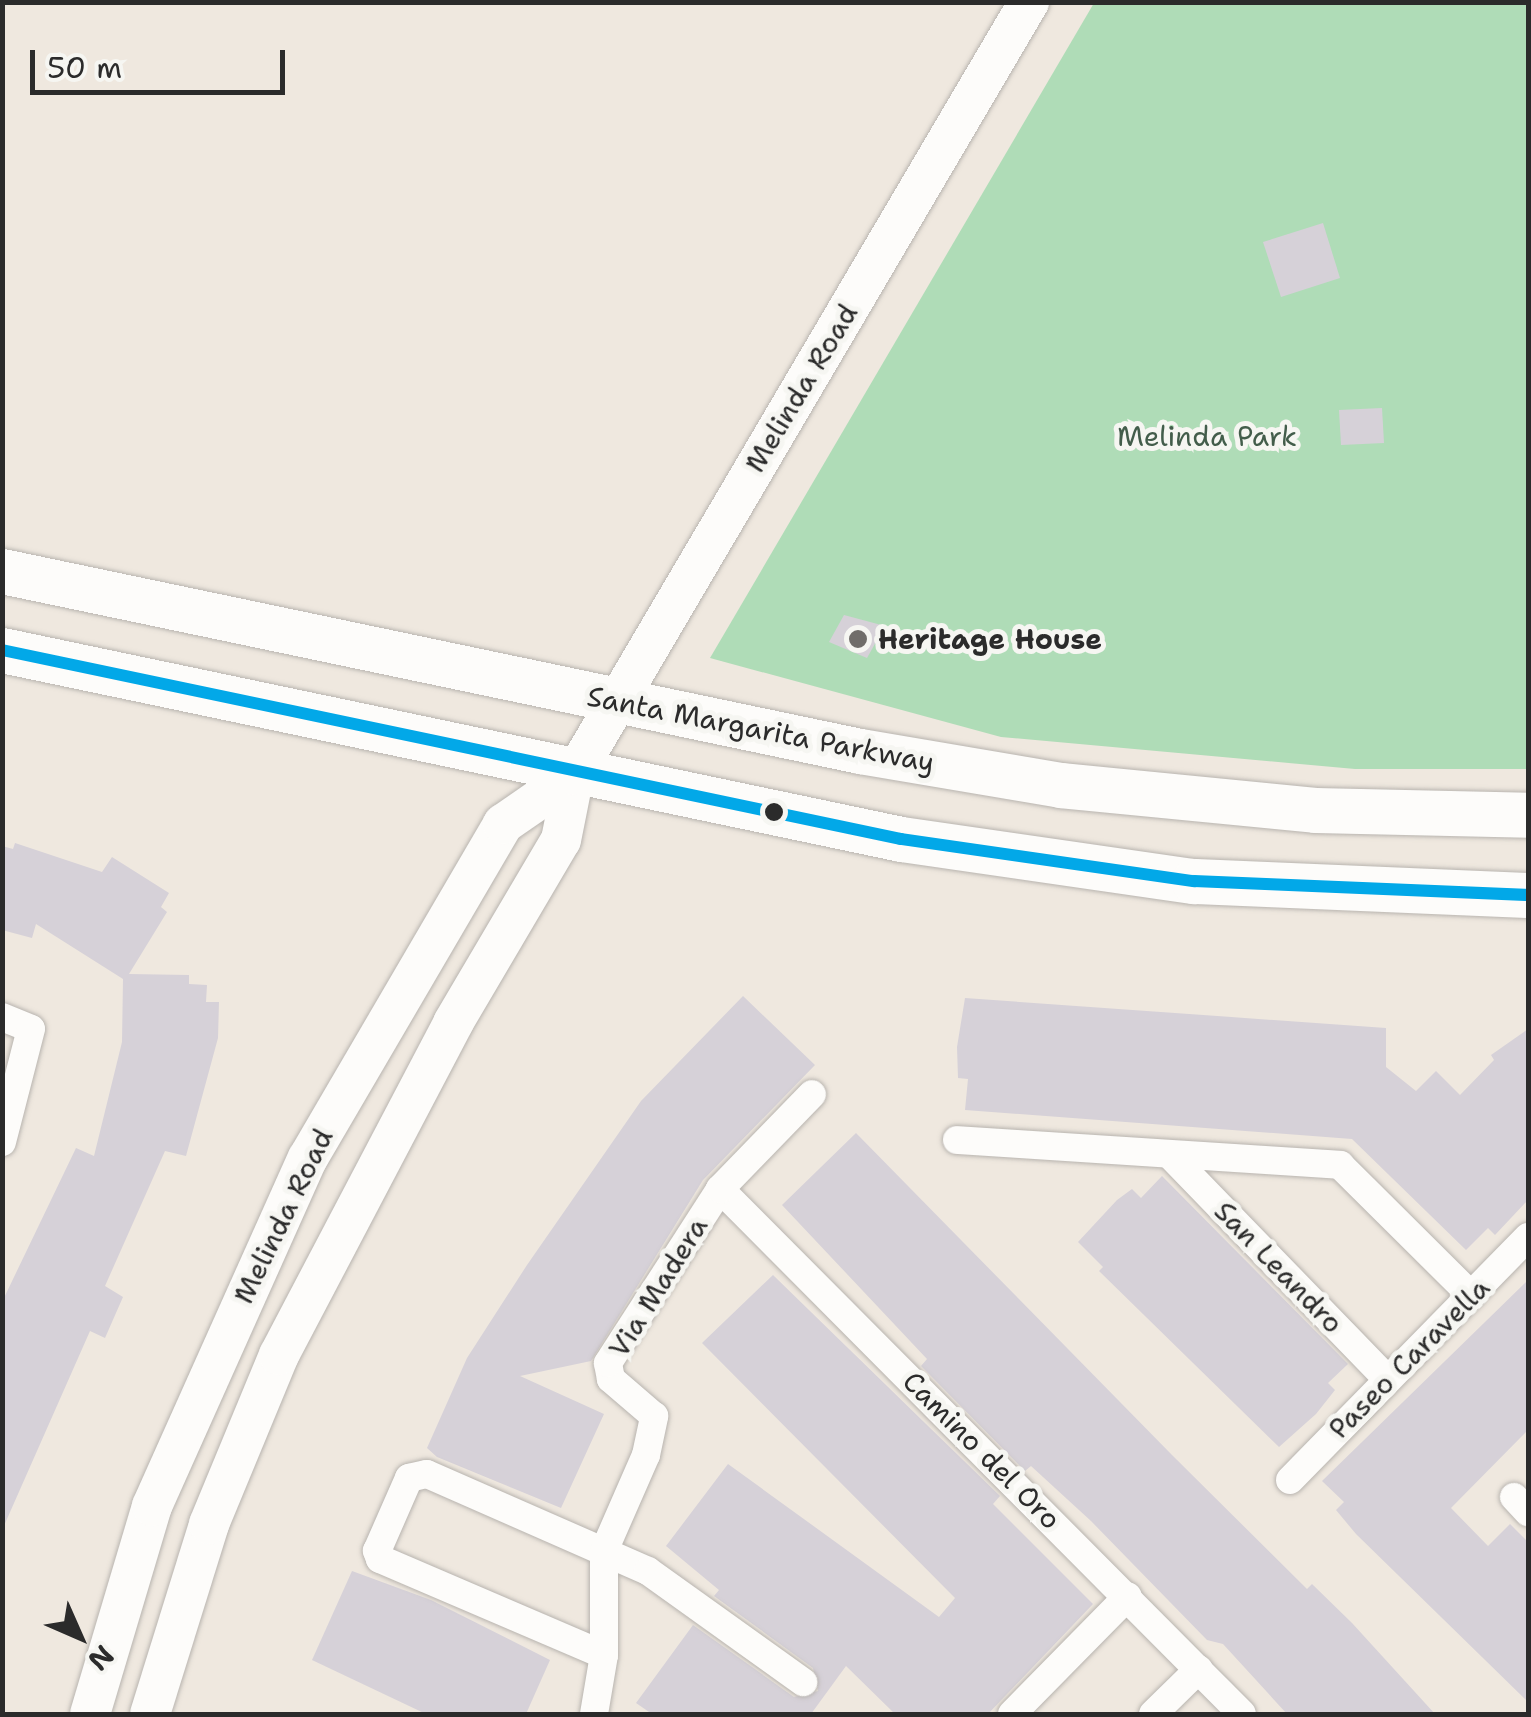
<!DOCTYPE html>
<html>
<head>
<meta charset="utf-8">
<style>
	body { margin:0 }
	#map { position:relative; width:1531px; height:1717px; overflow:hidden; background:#efe8df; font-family:"Shantell Sans",sans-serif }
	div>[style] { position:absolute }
	.green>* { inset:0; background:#afdcb7 }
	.building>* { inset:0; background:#d6d1d8 }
	.roads { filter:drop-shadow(0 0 2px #b8b4af) drop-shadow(0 0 2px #b8b4af) }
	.street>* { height:28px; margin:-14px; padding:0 14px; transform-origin:14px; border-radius:14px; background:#fdfcfa }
	.secondary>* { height:40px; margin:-20px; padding:0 20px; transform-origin:20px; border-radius:20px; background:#fdfcfa }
	.primary>* { height:45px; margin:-22.5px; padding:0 22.5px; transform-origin:22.5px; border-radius:22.5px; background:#fdfcfa }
	.bus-1>* { height:12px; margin:-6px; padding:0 6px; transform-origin:6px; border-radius:6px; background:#02a8e8 }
	.dots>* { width:28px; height:28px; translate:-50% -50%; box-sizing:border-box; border:5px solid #f6f6f2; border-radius:50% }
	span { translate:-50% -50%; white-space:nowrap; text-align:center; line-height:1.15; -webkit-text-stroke:10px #f6f6f2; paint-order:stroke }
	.street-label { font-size:28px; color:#2b2b2b }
	.park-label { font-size:28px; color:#435d4b }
	.poi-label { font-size:28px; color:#2b2b2b; font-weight:700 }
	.left { translate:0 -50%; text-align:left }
	.frame { position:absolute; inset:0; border:5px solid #2b2b2b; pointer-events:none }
	.north { position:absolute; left:30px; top:1587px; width:100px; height:100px; -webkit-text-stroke:8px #f6f6f2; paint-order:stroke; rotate:135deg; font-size:28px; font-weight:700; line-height:40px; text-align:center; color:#2b2b2b }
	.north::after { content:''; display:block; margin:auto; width:35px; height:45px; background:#2b2b2b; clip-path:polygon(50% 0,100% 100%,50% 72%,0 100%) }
	.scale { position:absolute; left:30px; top:50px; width:255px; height:45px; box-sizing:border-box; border:5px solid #2b2b2b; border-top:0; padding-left:12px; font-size:30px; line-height:35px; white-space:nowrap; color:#2b2b2b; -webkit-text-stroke:8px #f6f6f2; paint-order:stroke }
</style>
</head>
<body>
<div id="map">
	<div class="green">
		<div style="clip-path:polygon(1094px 3px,1528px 3px,1528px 769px,1355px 769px,1001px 737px,710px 658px)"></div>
	</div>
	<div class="building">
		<div style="clip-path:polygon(1323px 223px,1340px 278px,1281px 297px,1263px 242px)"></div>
		<div style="clip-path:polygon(1382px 408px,1384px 443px,1341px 445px,1339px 410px)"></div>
		<div style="clip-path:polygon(844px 615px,885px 626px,867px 658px,829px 642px)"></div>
		<div style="clip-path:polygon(15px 843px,102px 872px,112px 857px,169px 893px,161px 907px,167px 912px,129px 974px,189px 975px,189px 984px,207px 985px,206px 1002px,219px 1002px,218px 1038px,186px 1156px,165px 1151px,105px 1286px,123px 1297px,105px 1338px,90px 1331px,3px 1528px,2px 1302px,76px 1148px,94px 1156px,122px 1042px,123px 979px,36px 924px,32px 938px,2px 930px,2px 846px,13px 849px)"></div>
		<div style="clip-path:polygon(743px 996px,815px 1065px,703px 1180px,591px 1361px,520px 1376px,604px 1414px,561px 1508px,437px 1457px,427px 1448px,467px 1358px,527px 1265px,641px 1101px)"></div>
		<div style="clip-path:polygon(965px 998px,1386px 1028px,1386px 1067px,1416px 1091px,1436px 1071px,1460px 1095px,1494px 1060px,1491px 1055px,1528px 1029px,1528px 1200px,1495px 1235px,1488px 1228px,1466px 1250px,1352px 1139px,965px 1110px,968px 1079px,958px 1078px,957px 1047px)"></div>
		<div style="clip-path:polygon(856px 1133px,1172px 1455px,1307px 1589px,1312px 1584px,1352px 1623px,1435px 1714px,1287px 1714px,1223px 1644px,1207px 1640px,1091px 1521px,1031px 1466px,1025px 1471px,921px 1366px,927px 1359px,782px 1205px)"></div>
		<div style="clip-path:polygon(1162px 1176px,1348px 1364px,1328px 1383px,1335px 1390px,1316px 1414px,1279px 1447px,1099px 1271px,1103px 1267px,1078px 1242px,1117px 1200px,1132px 1189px,1141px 1198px)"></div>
		<div style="clip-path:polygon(773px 1275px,1000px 1496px,993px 1504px,1093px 1604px,988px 1714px,895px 1714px,846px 1666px,811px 1714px,652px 1714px,636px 1703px,693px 1625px,794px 1697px,818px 1691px,813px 1668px,714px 1596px,719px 1590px,666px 1546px,728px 1464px,939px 1617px,955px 1598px,702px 1343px)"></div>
		<div style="clip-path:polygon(1528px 1280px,1528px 1430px,1451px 1508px,1488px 1546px,1510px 1524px,1528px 1542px,1528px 1702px,1356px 1534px,1336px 1510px,1344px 1502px,1322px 1481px)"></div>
		<div style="clip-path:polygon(352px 1571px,431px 1600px,550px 1660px,526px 1714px,426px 1714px,312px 1660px)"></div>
	</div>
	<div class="roads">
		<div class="street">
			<div style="left:2px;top:1017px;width:31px;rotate:22deg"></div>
			<div style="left:31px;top:1029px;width:117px;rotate:104.4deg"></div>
			<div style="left:957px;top:1140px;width:384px;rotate:3.7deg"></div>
			<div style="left:1340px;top:1165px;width:185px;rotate:44.8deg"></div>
			<div style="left:1170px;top:1155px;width:312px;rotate:45.9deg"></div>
			<div style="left:720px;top:1189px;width:740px;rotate:45.16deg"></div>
			<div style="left:1290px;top:1480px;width:340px;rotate:-45.6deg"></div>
			<div style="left:1514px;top:1497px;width:21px;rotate:47deg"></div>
			<div style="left:604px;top:1655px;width:244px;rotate:-156.8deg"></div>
			<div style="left:380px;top:1559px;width:9px;rotate:-111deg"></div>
			<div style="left:377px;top:1551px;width:80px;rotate:-66.3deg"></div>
			<div style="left:409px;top:1478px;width:18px;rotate:-13deg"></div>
			<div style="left:427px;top:1474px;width:241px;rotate:23.7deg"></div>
			<div style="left:648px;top:1571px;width:191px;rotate:35.6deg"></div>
			<div style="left:594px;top:1714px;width:60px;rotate:-80.4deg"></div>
			<div style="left:604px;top:1655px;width:104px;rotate:-90deg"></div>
			<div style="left:604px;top:1551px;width:105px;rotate:-66.4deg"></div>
			<div style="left:646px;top:1455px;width:40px;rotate:-78deg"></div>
			<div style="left:654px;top:1416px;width:57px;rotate:-139.3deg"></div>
			<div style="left:611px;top:1379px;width:16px;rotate:-101deg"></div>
			<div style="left:608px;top:1363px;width:207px;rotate:-57.2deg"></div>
			<div style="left:720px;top:1189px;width:132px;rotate:-45.9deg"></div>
			<div style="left:1012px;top:1714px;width:165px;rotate:-45.5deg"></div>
			<div style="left:1153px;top:1714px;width:64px;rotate:-44.4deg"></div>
		</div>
		<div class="secondary">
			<div style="left:90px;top:1714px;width:217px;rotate:-73.4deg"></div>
			<div style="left:152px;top:1506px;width:381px;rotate:-65.9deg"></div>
			<div style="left:308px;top:1158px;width:387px;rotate:-59.7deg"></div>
			<div style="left:503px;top:824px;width:86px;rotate:-34.6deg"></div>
			<div style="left:150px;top:1714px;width:199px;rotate:-72.7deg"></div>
			<div style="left:209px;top:1524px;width:183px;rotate:-67.5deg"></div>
			<div style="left:279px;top:1355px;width:375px;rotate:-62.3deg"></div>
			<div style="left:453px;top:1023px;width:212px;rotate:-59.5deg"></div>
			<div style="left:561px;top:840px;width:66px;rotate:-78.7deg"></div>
			<div style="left:574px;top:775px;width:897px;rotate:-59.52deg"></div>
		</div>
		<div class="primary">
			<div style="left:2px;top:571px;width:877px;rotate:11.85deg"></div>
			<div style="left:860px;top:751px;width:203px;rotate:9.6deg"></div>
			<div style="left:1060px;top:785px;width:256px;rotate:5.6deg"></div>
			<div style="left:1315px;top:810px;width:213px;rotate:1.3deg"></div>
			<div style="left:2px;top:650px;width:919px;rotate:11.87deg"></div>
			<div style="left:901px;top:839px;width:296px;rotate:8.2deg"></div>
			<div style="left:1194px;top:881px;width:334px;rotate:2.4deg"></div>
		</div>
	</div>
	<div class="bus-1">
		<div style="left:2px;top:650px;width:919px;rotate:11.87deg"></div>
		<div style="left:901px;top:839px;width:296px;rotate:8.2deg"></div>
		<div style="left:1194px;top:881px;width:334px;rotate:2.4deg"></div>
	</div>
	<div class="dots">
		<div style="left:858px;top:639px;background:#706d6a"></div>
		<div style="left:774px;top:812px;background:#2b2b2b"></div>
	</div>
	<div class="street-label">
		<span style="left:801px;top:388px;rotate:-59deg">Melinda Road</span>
		<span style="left:761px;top:729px;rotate:11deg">Santa Margarita Parkway</span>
		<span style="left:283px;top:1216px;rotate:-64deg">Melinda Road</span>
		<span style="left:1279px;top:1267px;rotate:46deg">San Leandro</span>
		<span style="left:658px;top:1287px;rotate:-58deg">Via Madera</span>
		<span style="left:1409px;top:1358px;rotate:-45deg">Paseo Caravella</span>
		<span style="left:982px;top:1450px;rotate:45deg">Camino del Oro</span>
	</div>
	<div class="park-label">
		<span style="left:1207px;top:436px">Melinda Park</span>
	</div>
	<div class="poi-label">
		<span class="left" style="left:878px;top:639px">Heritage House</span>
	</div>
	<div class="frame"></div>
	<div class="north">N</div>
	<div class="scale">50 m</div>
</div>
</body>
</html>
